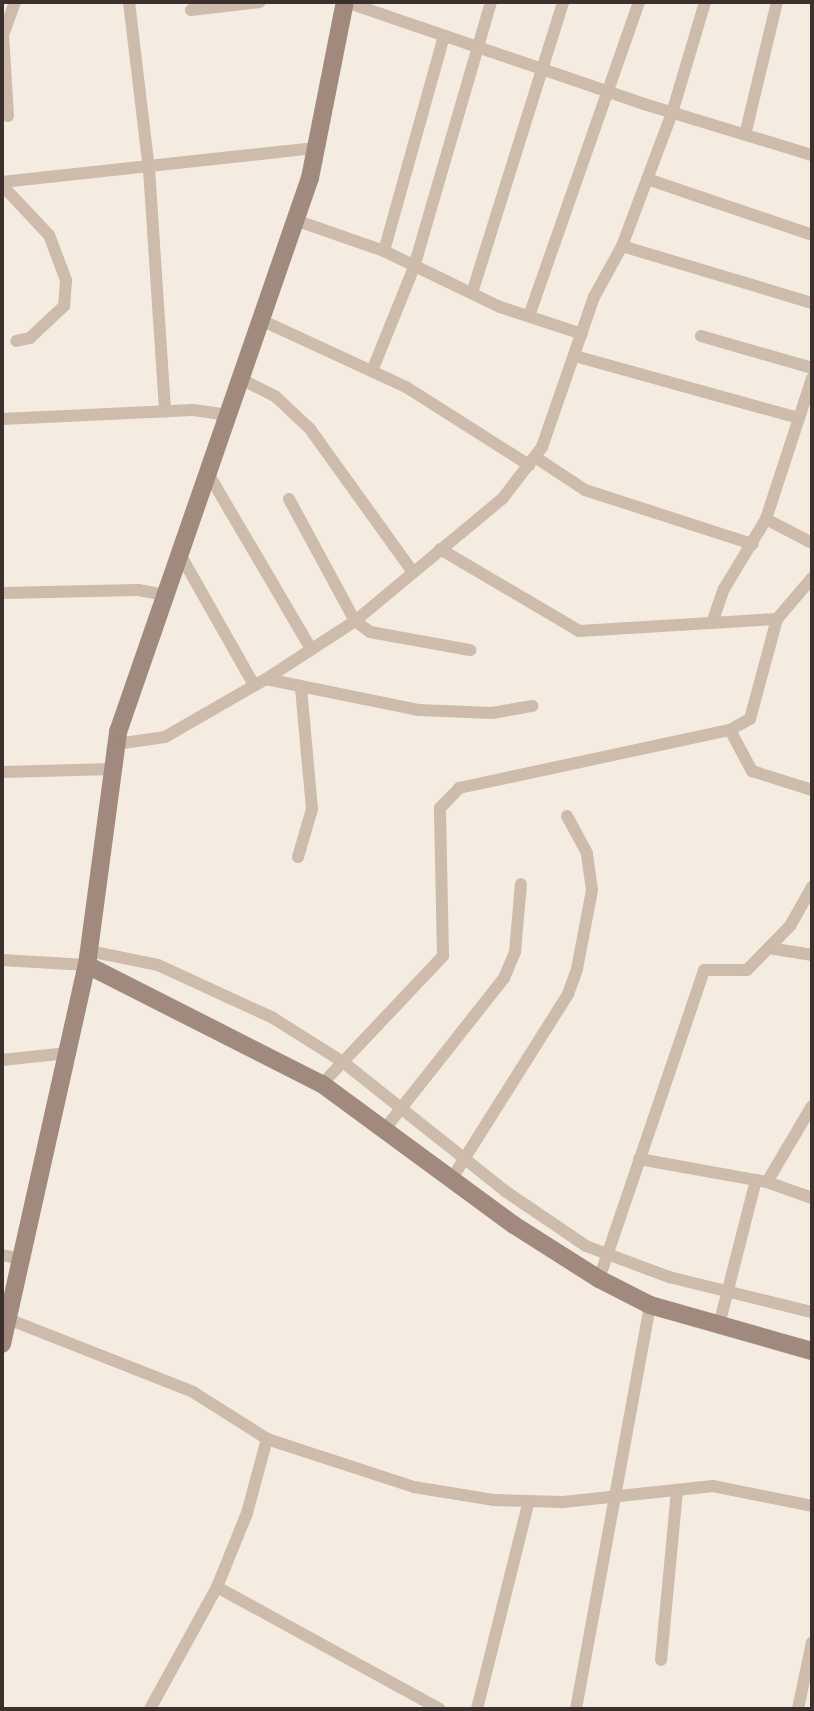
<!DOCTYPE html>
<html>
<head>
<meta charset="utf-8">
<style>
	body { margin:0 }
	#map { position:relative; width:814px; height:1711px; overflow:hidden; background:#f4ebe1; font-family:Quicksand,sans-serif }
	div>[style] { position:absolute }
	.street>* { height:12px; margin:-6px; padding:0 6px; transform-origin:6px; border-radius:6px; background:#cdbbac }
	.secondary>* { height:18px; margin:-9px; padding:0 9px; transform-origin:9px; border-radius:9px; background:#a18a7d }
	span { translate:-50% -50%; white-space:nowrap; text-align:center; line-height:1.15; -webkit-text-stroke:6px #fbf5ee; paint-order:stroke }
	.frame { position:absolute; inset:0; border:4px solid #3b302b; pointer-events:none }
</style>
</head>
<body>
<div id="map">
	<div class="street">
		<div style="left:129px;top:2px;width:168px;rotate:83.2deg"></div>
		<div style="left:149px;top:169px;width:243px;rotate:86.2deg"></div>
		<div style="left:346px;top:2px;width:315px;rotate:18.9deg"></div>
		<div style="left:644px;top:104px;width:176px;rotate:16.9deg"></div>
		<div style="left:191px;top:10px;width:69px;rotate:-6.6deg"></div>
		<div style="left:8px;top:116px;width:81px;rotate:-93.5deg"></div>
		<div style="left:3px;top:35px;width:35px;rotate:-70deg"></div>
		<div style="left:745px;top:135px;width:137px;rotate:-76.5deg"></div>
		<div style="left:647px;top:179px;width:174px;rotate:18.7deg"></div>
		<div style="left:2px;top:182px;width:316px;rotate:-6.2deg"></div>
		<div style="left:2px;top:185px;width:69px;rotate:46.8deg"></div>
		<div style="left:49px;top:235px;width:48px;rotate:69.3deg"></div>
		<div style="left:66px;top:280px;width:26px;rotate:94deg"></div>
		<div style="left:64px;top:306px;width:47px;rotate:136.7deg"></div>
		<div style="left:30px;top:338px;width:14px;rotate:168deg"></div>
		<div style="left:295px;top:220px;width:94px;rotate:19.2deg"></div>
		<div style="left:384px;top:251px;width:129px;rotate:25.8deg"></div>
		<div style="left:500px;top:307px;width:86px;rotate:18.2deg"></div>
		<div style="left:622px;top:246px;width:198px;rotate:16.7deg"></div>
		<div style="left:384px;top:251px;width:223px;rotate:-74.4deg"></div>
		<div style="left:472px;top:293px;width:305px;rotate:-72.6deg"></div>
		<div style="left:529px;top:316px;width:333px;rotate:-70.7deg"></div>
		<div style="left:261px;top:320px;width:160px;rotate:24.8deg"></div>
		<div style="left:406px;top:387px;width:146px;rotate:32.4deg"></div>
		<div style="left:701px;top:336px;width:116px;rotate:16.1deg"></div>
		<div style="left:575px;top:356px;width:231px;rotate:15.5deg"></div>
		<div style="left:372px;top:371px;width:112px;rotate:-68deg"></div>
		<div style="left:414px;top:267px;width:276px;rotate:-73.8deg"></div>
		<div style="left:241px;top:379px;width:39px;rotate:27deg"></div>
		<div style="left:276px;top:397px;width:47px;rotate:43.3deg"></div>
		<div style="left:310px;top:429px;width:175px;rotate:54.3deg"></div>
		<div style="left:2px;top:419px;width:191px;rotate:-2.7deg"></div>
		<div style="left:193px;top:410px;width:36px;rotate:8deg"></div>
		<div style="left:535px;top:457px;width:60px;rotate:33.4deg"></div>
		<div style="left:585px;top:490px;width:176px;rotate:17.9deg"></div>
		<div style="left:209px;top:475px;width:199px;rotate:59.6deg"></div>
		<div style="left:289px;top:499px;width:139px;rotate:61.6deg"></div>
		<div style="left:355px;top:621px;width:19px;rotate:36deg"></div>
		<div style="left:370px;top:632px;width:102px;rotate:10.2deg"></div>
		<div style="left:766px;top:519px;width:52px;rotate:27.6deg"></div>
		<div style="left:440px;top:549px;width:161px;rotate:30.5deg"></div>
		<div style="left:579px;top:631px;width:198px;rotate:-3.5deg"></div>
		<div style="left:181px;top:556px;width:148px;rotate:60.5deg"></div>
		<div style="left:2px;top:593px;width:136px;rotate:-1.3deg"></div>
		<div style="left:138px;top:590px;width:29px;rotate:10deg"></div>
		<div style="left:712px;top:623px;width:36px;rotate:-71deg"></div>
		<div style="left:724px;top:589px;width:82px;rotate:-59deg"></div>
		<div style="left:766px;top:519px;width:148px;rotate:-71.9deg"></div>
		<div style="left:266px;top:679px;width:155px;rotate:11.5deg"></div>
		<div style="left:418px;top:710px;width:74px;rotate:2.3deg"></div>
		<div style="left:492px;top:713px;width:41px;rotate:-9.9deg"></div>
		<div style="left:730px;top:730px;width:47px;rotate:61.8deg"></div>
		<div style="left:752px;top:771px;width:63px;rotate:17.6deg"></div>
		<div style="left:116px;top:744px;width:49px;rotate:-8.1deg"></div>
		<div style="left:165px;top:737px;width:116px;rotate:-29.9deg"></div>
		<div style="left:266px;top:679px;width:106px;rotate:-33.1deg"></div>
		<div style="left:355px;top:621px;width:192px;rotate:-39.7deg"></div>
		<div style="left:503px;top:498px;width:64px;rotate:-52.6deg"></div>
		<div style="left:542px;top:447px;width:159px;rotate:-70.9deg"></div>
		<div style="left:594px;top:297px;width:58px;rotate:-61.2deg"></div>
		<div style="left:622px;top:246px;width:142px;rotate:-69.4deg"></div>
		<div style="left:672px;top:113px;width:116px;rotate:-73.4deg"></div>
		<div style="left:2px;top:772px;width:111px;rotate:-1.5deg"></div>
		<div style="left:298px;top:857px;width:50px;rotate:-73.7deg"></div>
		<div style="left:312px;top:809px;width:121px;rotate:-95.2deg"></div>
		<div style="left:769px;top:948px;width:44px;rotate:9.2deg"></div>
		<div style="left:89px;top:951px;width:70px;rotate:11.5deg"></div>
		<div style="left:158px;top:965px;width:127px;rotate:24.7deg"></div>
		<div style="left:273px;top:1018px;width:83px;rotate:32.2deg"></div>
		<div style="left:343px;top:1062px;width:207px;rotate:38.5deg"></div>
		<div style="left:505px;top:1191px;width:98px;rotate:34.2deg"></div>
		<div style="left:586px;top:1246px;width:89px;rotate:20.5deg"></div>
		<div style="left:669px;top:1277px;width:147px;rotate:13.8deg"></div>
		<div style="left:2px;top:960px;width:85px;rotate:3.4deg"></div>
		<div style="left:2px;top:1060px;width:66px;rotate:-6.1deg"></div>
		<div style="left:322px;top:1084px;width:176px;rotate:-46.6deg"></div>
		<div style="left:443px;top:956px;width:148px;rotate:-91.2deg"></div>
		<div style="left:440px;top:808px;width:28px;rotate:-46deg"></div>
		<div style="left:459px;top:788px;width:277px;rotate:-12.1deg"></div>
		<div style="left:730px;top:730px;width:23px;rotate:-29deg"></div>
		<div style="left:750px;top:719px;width:104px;rotate:-74.9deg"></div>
		<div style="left:777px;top:619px;width:54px;rotate:-49.5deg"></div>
		<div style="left:384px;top:1130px;width:194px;rotate:-51.7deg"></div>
		<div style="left:504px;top:978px;width:28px;rotate:-67deg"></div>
		<div style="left:515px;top:952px;width:68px;rotate:-85deg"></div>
		<div style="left:639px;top:1159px;width:130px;rotate:10.2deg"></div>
		<div style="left:767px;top:1182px;width:48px;rotate:19.6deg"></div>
		<div style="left:451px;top:1180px;width:220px;rotate:-57.8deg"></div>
		<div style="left:568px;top:994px;width:27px;rotate:-70deg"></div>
		<div style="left:577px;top:969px;width:80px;rotate:-79.2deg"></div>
		<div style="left:592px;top:890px;width:37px;rotate:-98deg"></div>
		<div style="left:587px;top:853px;width:42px;rotate:-118.4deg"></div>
		<div style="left:767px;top:1182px;width:88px;rotate:-59.4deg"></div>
		<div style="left:2px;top:1255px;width:19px;rotate:12deg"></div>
		<div style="left:599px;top:1279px;width:326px;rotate:-71.2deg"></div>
		<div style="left:704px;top:970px;width:43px"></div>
		<div style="left:747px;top:970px;width:62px;rotate:-45.7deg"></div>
		<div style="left:790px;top:926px;width:45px;rotate:-60.6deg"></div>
		<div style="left:8px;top:1319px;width:199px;rotate:21.5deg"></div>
		<div style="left:193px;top:1392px;width:88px;rotate:32.4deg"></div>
		<div style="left:267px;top:1439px;width:155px;rotate:18.1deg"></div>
		<div style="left:414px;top:1487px;width:80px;rotate:9.3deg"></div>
		<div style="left:493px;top:1500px;width:70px;rotate:1.6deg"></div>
		<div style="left:563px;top:1502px;width:151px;rotate:-6.1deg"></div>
		<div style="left:713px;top:1486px;width:101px;rotate:11.4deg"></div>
		<div style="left:719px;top:1325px;width:150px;rotate:-75.7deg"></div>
		<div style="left:217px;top:1587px;width:254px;rotate:28.7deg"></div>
		<div style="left:661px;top:1660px;width:171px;rotate:-84.6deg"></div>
		<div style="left:150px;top:1709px;width:139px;rotate:-61.2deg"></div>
		<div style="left:217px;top:1587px;width:80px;rotate:-67.9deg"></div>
		<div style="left:247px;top:1513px;width:77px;rotate:-74.9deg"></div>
		<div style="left:477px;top:1709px;width:214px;rotate:-76deg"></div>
		<div style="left:576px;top:1709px;width:411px;rotate:-79.6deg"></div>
		<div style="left:798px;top:1709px;width:68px;rotate:-78.2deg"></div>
	</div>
	<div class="secondary">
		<div style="left:87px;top:965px;width:263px;rotate:26.9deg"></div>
		<div style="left:322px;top:1084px;width:238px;rotate:36.3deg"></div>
		<div style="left:514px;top:1225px;width:101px;rotate:32.4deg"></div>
		<div style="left:599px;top:1279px;width:57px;rotate:27deg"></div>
		<div style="left:650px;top:1305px;width:168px;rotate:15.9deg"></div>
		<div style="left:2px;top:1344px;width:388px;rotate:-77.4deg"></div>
		<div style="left:87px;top:965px;width:235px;rotate:-82.4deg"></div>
		<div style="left:118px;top:732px;width:586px;rotate:-70.89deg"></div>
		<div style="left:310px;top:178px;width:179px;rotate:-78.8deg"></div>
	</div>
	<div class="frame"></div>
</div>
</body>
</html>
